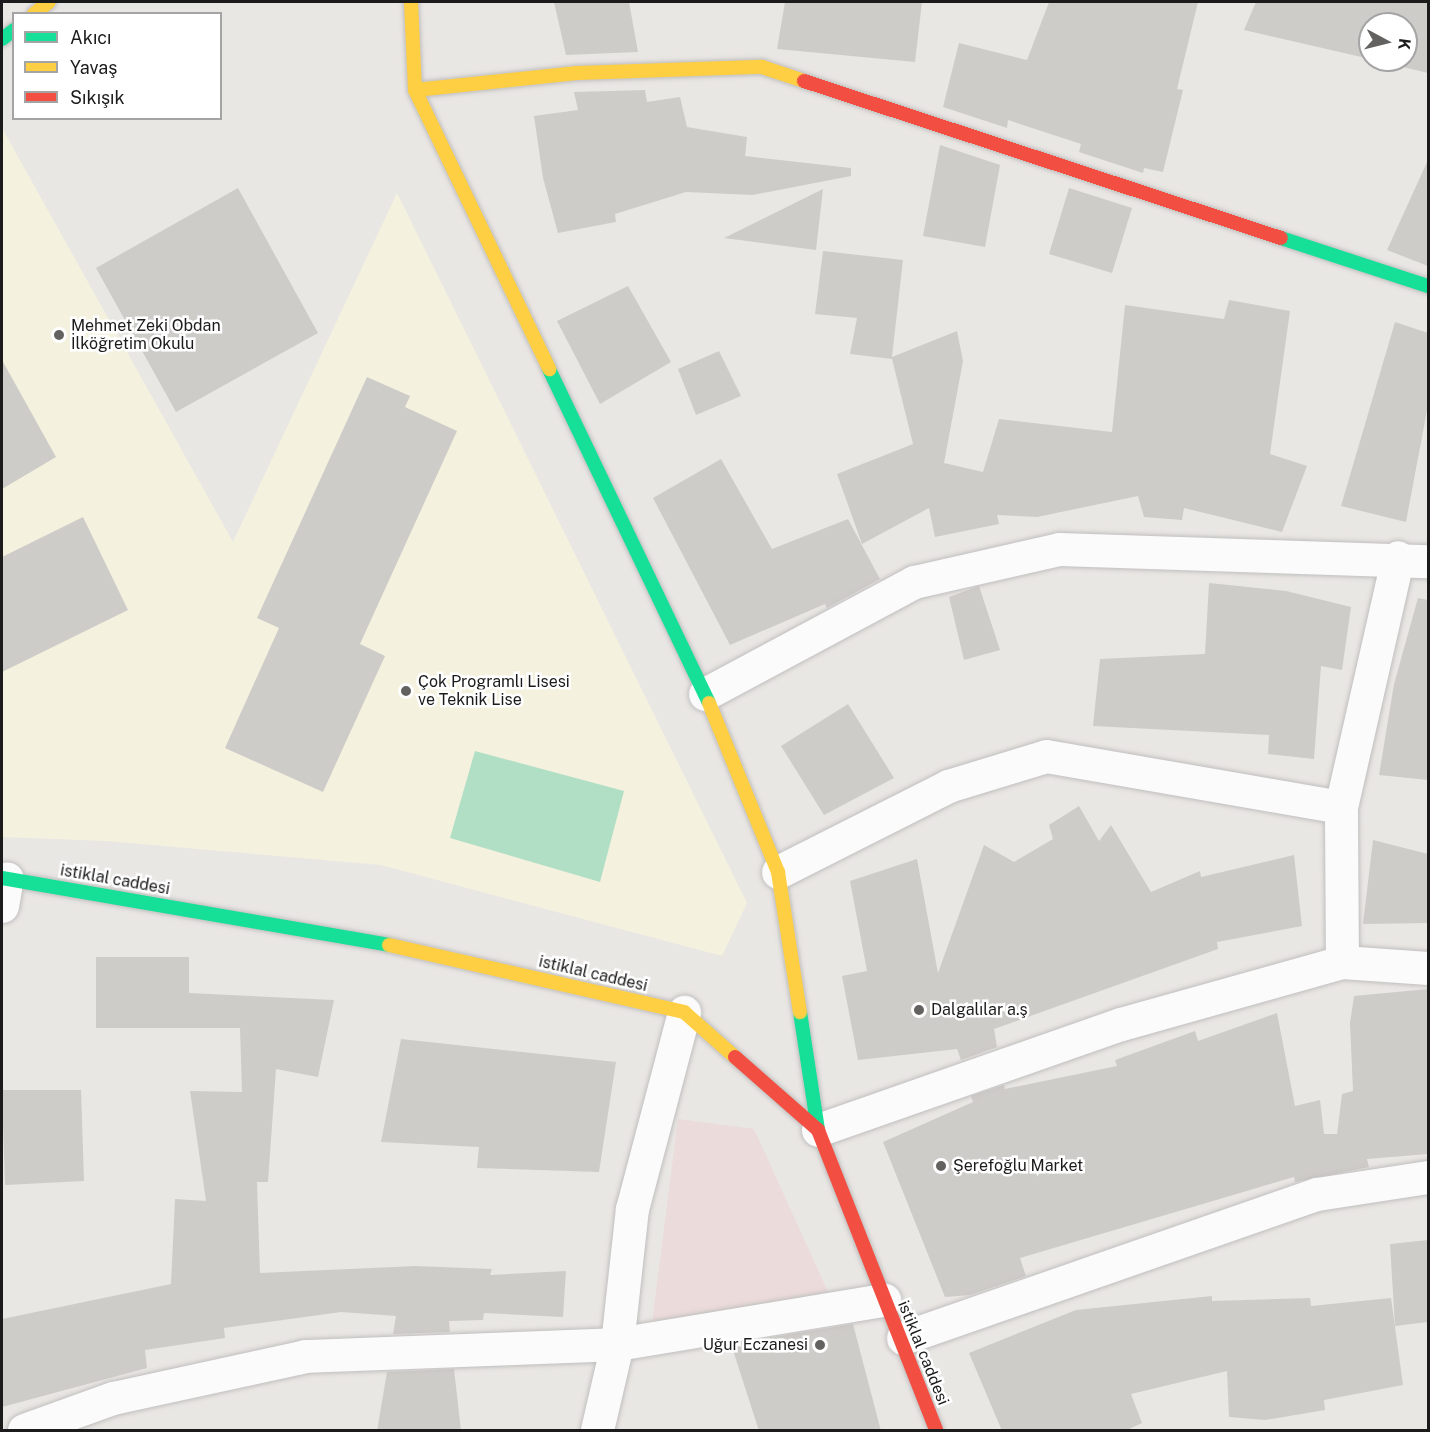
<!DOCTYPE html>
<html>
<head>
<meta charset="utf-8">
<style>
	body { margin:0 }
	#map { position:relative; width:1430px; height:1432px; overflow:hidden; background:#e9e7e4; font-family:"Public Sans",sans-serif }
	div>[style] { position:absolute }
	.commercial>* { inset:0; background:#ebdbda }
	.education>* { inset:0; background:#f4f1de }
	.pitch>* { inset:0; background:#b0dfc6 }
	.building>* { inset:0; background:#ceccc9 }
	.roads { filter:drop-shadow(0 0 2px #c0bfbe) drop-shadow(0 0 2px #c0bfbe) }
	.street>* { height:33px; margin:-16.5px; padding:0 16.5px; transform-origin:16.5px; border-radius:16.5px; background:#fcfbfb }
	.fast>* { height:14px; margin:-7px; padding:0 7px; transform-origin:7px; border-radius:7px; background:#16e098 }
	.slow>* { height:14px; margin:-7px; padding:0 7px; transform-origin:7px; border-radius:7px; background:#ffcf43 }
	.jam>* { height:14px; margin:-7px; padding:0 7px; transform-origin:7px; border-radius:7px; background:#f24e42 }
	.dots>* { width:16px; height:16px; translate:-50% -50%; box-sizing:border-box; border:3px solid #fff; border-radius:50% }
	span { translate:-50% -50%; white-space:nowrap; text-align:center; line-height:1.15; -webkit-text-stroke:5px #fff; paint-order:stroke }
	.poi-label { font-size:16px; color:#1b1b1b }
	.left { translate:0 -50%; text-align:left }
	.right { translate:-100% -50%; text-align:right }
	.street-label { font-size:16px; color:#1b1b1b }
	.frame { position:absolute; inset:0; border:3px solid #1b1b1b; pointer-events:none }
	.legend { position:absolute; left:12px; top:12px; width:210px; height:108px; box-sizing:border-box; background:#fff; border:2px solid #a4a4a4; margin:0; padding:8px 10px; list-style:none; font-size:18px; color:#1b1b1b }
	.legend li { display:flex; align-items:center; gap:12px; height:30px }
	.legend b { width:30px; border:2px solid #a4a4a4 }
	.north { position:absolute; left:1358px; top:12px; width:60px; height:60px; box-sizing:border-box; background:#fff; border:2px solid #a4a4a4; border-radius:50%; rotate:97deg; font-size:16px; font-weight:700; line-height:24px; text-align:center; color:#1b1b1b }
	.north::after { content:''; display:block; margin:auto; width:21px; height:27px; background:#636261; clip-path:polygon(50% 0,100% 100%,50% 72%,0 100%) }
</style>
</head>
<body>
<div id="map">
	<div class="commercial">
		<div style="clip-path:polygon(678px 1119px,754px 1129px,828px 1292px,651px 1331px)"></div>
	</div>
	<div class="education">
		<div style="clip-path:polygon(2px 128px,233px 542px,397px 193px,747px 903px,722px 956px,381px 865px,106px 841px,2px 837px)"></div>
	</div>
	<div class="pitch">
		<div style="clip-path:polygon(475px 751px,624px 791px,600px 882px,450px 838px)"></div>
	</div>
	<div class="building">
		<div style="clip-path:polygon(554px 2px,629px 2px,638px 52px,566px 55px)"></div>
		<div style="clip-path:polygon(785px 2px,922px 2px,915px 62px,777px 49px)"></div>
		<div style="clip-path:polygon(1049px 2px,1198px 2px,1177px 89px,1183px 90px,1163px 172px,1144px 168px,1143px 173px,1079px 152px,1081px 144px,1008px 120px,1007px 128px,943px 107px,959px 43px,1027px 60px)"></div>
		<div style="clip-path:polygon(1256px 2px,1428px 2px,1428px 73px,1373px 60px,1406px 60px,1406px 24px,1370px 24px,1370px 59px,1244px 30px)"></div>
		<div style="clip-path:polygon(645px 90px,647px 102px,680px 97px,687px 127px,747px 137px,745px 156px,851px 168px,851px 176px,753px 195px,686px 192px,615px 214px,616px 222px,558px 233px,543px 178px,534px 116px,578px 110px,574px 92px)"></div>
		<div style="clip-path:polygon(940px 145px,1000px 165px,985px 247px,923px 236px)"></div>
		<div style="clip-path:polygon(1428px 160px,1428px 266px,1387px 250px)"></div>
		<div style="clip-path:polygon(238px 188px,318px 333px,176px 412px,96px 268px)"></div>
		<div style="clip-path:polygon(1069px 188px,1132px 208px,1112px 273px,1049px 254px)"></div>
		<div style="clip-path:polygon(823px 189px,816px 250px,724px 238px)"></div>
		<div style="clip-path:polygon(823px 251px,903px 260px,892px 357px,957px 331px,963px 361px,944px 463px,983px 472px,999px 419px,1112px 432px,1125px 305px,1224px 319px,1229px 300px,1290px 311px,1270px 454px,1307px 466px,1282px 532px,1184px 508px,1182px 520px,1144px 517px,1138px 496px,1037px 517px,997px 515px,999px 524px,935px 537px,929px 508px,862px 544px,837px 474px,913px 444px,892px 359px,850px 354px,857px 318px,815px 314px)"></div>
		<div style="clip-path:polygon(628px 286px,671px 362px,600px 404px,557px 321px)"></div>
		<div style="clip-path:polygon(1395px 322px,1428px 333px,1428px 405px,1406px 522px,1341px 506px)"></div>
		<div style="clip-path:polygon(719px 351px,741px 396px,696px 415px,678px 369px)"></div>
		<div style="clip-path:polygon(2px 360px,56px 457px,2px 489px)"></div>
		<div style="clip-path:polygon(367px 377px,410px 396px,405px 407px,457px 431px,360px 644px,385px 656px,323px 792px,225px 748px,279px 628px,257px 618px)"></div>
		<div style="clip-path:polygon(721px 459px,772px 549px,848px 519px,880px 579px,827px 608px,825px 604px,730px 645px,653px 498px)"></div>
		<div style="clip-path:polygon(83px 517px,128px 610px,2px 672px,2px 557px)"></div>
		<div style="clip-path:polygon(1209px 583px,1286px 591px,1351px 607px,1342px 670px,1321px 666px,1314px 759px,1268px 754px,1269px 735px,1093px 726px,1100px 659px,1205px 654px)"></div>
		<div style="clip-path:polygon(979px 586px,1000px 650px,964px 660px,949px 597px)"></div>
		<div style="clip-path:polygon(1418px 598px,1428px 600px,1428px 780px,1379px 775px,1394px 684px)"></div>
		<div style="clip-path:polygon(848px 704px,894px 778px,824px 815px,781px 746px)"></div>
		<div style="clip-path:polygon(1079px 806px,1099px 841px,1111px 825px,1151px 892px,1200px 871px,1201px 877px,1294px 855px,1302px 926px,1217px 942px,1218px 949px,994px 1029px,997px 1047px,961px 1060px,957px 1049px,858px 1060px,842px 976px,867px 971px,850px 881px,917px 859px,938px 973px,984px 845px,1014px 862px,1053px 839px,1049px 825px)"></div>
		<div style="clip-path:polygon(1373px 840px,1428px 854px,1428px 923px,1363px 924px)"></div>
		<div style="clip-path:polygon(96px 957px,189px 957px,189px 993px,334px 1000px,318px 1077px,276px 1069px,268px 1182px,257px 1182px,260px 1273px,415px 1266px,492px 1269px,490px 1275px,566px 1271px,563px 1317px,484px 1313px,483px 1320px,449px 1321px,450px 1332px,393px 1334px,396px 1316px,341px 1312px,224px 1328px,225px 1338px,145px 1350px,147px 1368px,2px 1407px,2px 1319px,171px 1284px,175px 1199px,206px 1201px,190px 1091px,242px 1092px,240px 1028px,96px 1028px)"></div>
		<div style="clip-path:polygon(1428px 989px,1428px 1154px,1367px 1159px,1369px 1167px,1295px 1182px,1294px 1177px,1020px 1258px,1026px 1276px,970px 1295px,945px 1297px,883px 1142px,973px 1102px,971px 1096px,1004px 1085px,1005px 1089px,1117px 1066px,1115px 1060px,1195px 1031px,1198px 1041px,1277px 1013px,1295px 1106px,1320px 1100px,1324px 1134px,1337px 1134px,1342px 1094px,1353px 1091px,1350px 1023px,1354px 996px)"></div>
		<div style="clip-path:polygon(401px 1039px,616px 1062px,599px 1172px,477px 1168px,479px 1147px,381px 1142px)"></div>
		<div style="clip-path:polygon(2px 1090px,81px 1090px,84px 1181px,5px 1185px)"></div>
		<div style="clip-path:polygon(1428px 1240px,1428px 1322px,1395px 1326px,1390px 1244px)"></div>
		<div style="clip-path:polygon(1212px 1296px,1212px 1301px,1310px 1298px,1311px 1306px,1391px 1298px,1403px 1385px,1324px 1400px,1325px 1410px,1265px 1420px,1229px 1417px,1227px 1371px,1131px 1394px,1142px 1423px,1125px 1431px,1002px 1431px,969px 1353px,1076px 1310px)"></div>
		<div style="clip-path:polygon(853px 1324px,881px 1431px,759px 1431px,731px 1344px)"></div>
		<div style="clip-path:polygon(454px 1369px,461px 1431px,377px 1431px,387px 1372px)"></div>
	</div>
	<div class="roads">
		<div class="street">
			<div style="left:705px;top:694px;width:237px;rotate:-28.2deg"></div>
			<div style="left:914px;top:582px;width:149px;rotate:-12.8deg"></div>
			<div style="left:1059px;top:549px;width:369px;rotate:1.9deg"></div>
			<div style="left:778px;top:872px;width:191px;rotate:-26.8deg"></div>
			<div style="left:948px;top:786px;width:102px;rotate:-17deg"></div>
			<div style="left:1046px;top:756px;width:299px;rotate:9.8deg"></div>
			<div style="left:2px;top:906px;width:28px;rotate:-80deg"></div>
			<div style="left:1342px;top:962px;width:155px;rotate:-90.4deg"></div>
			<div style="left:1341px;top:807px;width:256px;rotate:-77.2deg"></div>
			<div style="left:818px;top:1130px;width:321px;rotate:-19.3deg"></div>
			<div style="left:1121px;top:1024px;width:230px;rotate:-15.7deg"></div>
			<div style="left:1342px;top:962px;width:86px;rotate:4deg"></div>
			<div style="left:903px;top:1338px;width:438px;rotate:-19.2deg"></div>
			<div style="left:1317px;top:1194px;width:112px;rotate:-8.7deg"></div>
			<div style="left:24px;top:1430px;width:95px;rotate:-19.8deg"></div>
			<div style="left:113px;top:1398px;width:197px;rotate:-12.3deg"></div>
			<div style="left:305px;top:1356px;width:312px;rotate:-2.2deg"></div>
			<div style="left:617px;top:1344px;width:271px;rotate:-9.4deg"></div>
			<div style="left:597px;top:1430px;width:88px;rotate:-76.9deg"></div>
			<div style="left:617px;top:1344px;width:136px;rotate:-83.7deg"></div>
			<div style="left:632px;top:1209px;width:204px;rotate:-75.2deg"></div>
		</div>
		<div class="fast">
			<div style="left:2px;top:39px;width:15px;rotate:-37deg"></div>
			<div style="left:1281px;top:238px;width:155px;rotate:18.1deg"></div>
			<div style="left:549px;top:369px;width:370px;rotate:64.4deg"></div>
			<div style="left:2px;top:878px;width:393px;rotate:9.8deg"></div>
			<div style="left:800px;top:1012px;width:119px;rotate:81.3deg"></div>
		</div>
		<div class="slow">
			<div style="left:411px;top:2px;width:88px;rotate:87.4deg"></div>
			<div style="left:415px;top:90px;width:310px;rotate:64.3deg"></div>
			<div style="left:34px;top:14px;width:19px;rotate:-39deg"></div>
			<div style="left:415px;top:90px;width:163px;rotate:-6deg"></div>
			<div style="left:577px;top:73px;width:185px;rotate:-1.9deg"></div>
			<div style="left:762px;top:67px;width:44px;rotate:18.4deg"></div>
			<div style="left:709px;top:703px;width:183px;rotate:67.8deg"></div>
			<div style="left:778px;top:872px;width:142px;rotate:81.1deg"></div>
			<div style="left:389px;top:945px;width:303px;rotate:12.8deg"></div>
			<div style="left:684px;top:1012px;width:68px;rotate:41.4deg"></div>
		</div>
		<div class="jam">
			<div style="left:804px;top:81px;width:502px;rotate:18.22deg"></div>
			<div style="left:735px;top:1057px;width:111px;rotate:41.3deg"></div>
			<div style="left:818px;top:1130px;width:322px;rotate:68.5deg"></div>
		</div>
	</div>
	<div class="dots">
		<div style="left:59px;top:335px;background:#636261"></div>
		<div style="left:406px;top:691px;background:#636261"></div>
		<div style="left:919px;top:1010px;background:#636261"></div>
		<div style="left:941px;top:1166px;background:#636261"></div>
		<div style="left:820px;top:1345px;background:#636261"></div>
	</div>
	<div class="poi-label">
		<span class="left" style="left:71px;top:335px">Mehmet Zeki Obdan<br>İlköğretim Okulu</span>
		<span class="left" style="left:418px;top:691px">Çok Programlı Lisesi<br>ve Teknik Lise</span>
		<span class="left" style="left:931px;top:1010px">Dalgalılar a.ş</span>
		<span class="left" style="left:953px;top:1166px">Şerefoğlu Market</span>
		<span class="right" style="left:808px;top:1345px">Uğur Eczanesi</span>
	</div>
	<div class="street-label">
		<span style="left:115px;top:880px;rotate:10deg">istiklal caddesi</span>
		<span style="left:593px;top:974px;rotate:13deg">istiklal caddesi</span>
		<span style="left:923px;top:1353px;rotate:68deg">istiklal caddesi</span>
	</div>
	<div class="frame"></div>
	<ul class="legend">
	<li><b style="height:8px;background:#16e098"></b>Akıcı</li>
	<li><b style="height:8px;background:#ffcf43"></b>Yavaş</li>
	<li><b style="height:8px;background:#f24e42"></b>Sıkışık</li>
	</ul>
	<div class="north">K</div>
</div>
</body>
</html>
